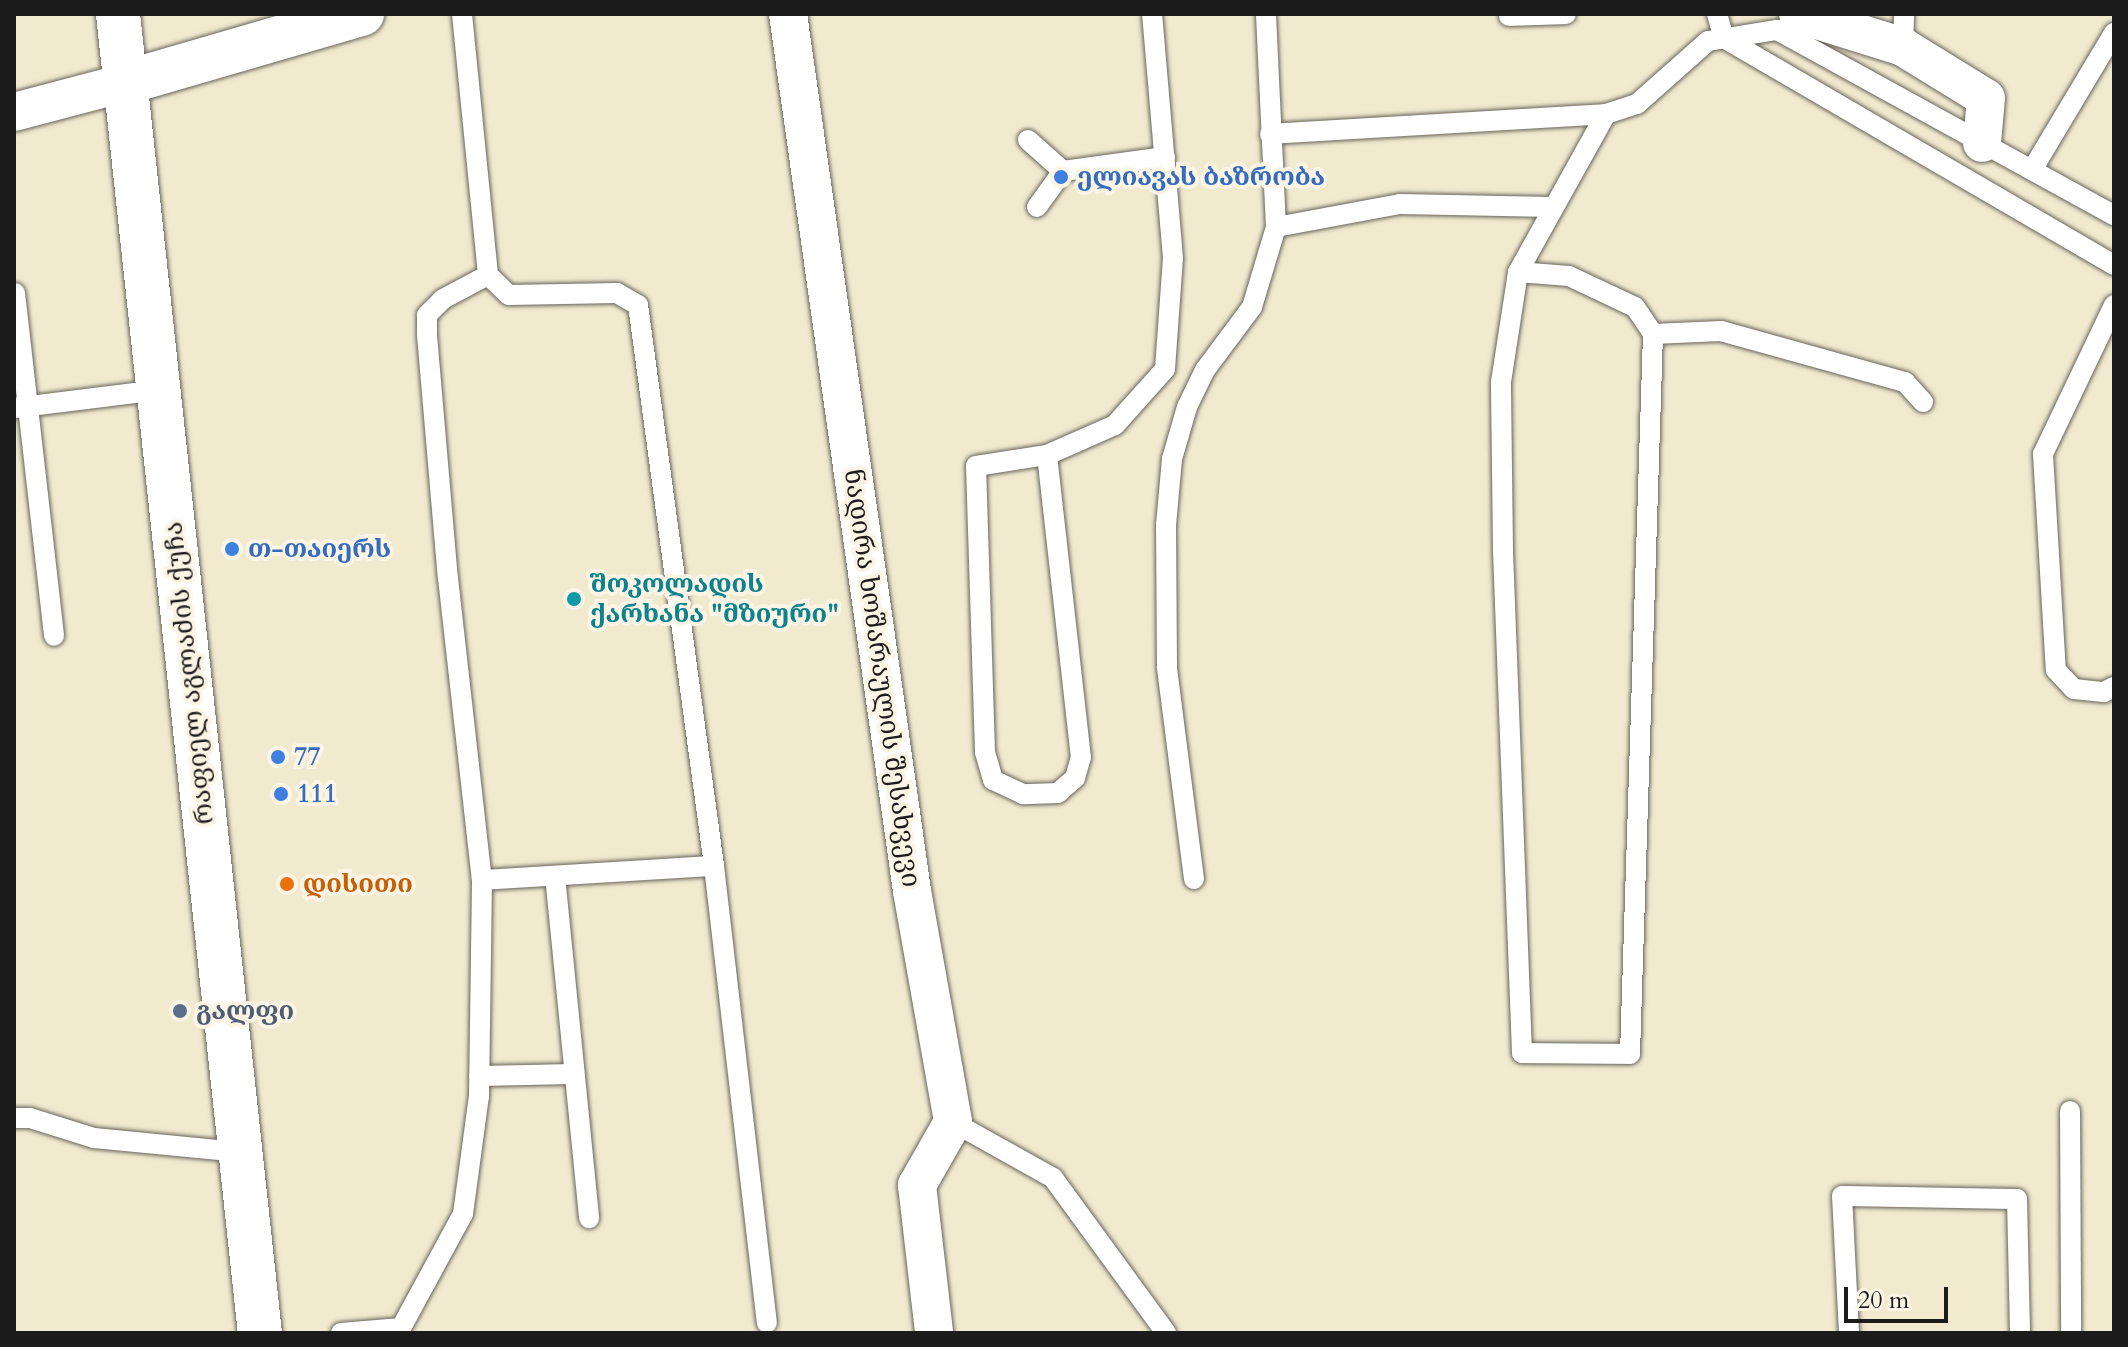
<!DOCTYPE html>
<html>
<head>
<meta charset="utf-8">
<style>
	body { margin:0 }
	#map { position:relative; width:2128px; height:1347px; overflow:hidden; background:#f1eacf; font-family:Cardo,"Noto Serif Georgian",serif }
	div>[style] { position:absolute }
	.roads { filter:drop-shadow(0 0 2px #67645b) drop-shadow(0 0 2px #67645b) }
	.service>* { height:20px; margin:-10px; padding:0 10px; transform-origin:10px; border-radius:10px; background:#fff }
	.minor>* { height:38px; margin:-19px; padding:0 19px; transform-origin:19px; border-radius:19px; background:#fff }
	.tertiary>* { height:44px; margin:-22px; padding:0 22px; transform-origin:22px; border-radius:22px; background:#fff }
	.dots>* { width:22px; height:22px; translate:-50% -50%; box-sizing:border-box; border:4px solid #fcf5e5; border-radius:50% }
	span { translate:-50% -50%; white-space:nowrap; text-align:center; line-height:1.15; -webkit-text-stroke:8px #fcf5e5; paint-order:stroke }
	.shop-label { font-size:26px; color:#366cbe; font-weight:700 }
	.left { translate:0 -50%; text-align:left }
	.culture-label { font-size:26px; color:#0d838f; font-weight:700 }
	.street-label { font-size:26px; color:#1c1c1c }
	.food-label { font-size:26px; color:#c56008; font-weight:700 }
	.service-label { font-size:26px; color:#4e5e75; font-weight:700 }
	.frame { position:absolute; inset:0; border:16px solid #1c1c1c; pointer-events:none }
	.scale { position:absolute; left:1844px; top:1287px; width:104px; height:36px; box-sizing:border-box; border:4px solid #1c1c1c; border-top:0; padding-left:10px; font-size:24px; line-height:28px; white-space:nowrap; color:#1c1c1c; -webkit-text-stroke:6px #fcf5e5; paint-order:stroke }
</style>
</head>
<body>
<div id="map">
	<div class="roads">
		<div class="service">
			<div style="left:462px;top:14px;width:262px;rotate:84.3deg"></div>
			<div style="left:488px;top:275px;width:51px;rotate:151.9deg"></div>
			<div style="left:443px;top:299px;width:23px;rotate:135deg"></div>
			<div style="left:427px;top:315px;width:20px;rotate:90deg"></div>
			<div style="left:427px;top:335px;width:244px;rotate:85.1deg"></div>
			<div style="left:448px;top:578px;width:304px;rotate:83.6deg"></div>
			<div style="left:1717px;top:14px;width:25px;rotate:74deg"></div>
			<div style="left:1724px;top:38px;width:451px;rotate:30.2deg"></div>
			<div style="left:1509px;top:16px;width:57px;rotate:-2deg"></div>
			<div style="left:1903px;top:47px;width:33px;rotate:-88deg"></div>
			<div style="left:1270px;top:134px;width:337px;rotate:-3.4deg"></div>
			<div style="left:1028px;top:140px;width:47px;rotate:41.5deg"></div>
			<div style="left:2032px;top:170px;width:160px;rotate:-59.1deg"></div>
			<div style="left:1037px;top:207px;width:44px;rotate:-54.2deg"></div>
			<div style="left:1063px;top:171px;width:103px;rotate:-7.8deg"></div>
			<div style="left:1276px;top:227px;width:126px;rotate:-10.5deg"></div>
			<div style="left:1400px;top:204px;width:152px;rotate:1.1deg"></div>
			<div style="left:1518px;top:272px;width:51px;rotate:4.5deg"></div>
			<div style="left:1569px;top:276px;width:73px;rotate:25.2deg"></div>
			<div style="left:1635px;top:307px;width:32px;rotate:56deg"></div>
			<div style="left:1653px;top:334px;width:720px;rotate:91.83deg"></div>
			<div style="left:1630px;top:1054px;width:108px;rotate:-179.5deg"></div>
			<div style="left:1522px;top:1053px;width:502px;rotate:-92.17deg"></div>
			<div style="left:1503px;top:551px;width:169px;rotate:-90.7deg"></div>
			<div style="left:1501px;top:382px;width:111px;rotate:-81.2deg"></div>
			<div style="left:1518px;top:272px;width:181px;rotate:-60.9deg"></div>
			<div style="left:1606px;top:114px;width:33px;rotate:-18deg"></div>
			<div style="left:1637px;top:104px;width:95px;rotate:-41.6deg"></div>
			<div style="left:1708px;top:41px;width:70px;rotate:-9.1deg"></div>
			<div style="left:1777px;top:30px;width:384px;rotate:28.8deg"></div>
			<div style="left:488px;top:275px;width:29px;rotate:44deg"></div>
			<div style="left:509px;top:295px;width:108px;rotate:-1.1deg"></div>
			<div style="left:617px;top:293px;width:24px;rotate:30deg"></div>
			<div style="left:638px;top:305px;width:566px;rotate:82.28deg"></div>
			<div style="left:714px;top:866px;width:460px;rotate:83.4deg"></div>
			<div style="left:15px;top:293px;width:345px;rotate:83.5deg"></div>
			<div style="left:2114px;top:305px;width:165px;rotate:115.5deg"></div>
			<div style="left:2043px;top:454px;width:216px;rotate:86.6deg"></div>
			<div style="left:2056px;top:670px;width:26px;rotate:47deg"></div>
			<div style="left:2074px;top:689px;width:30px;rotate:6deg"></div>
			<div style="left:2104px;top:692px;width:11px;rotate:-27deg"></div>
			<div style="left:1653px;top:334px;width:68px;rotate:-2.5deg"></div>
			<div style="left:1721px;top:331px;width:191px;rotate:15.5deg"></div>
			<div style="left:1905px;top:382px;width:27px;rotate:48deg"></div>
			<div style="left:14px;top:408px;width:146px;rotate:-7.1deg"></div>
			<div style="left:1047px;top:455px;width:304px;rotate:83.6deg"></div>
			<div style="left:1081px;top:757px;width:22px;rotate:106deg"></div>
			<div style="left:1075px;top:778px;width:23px;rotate:139deg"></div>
			<div style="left:1058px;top:793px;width:35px;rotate:178deg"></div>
			<div style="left:1023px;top:794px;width:33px;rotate:-155deg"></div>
			<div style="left:993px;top:780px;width:29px;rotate:-106deg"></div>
			<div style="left:985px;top:752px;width:286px;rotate:-91.8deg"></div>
			<div style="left:976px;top:466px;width:72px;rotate:-8.8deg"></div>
			<div style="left:1047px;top:455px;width:74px;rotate:-23.8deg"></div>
			<div style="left:1115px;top:425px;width:75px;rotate:-48.2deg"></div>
			<div style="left:1165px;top:369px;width:111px;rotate:-85.9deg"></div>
			<div style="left:1173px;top:258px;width:245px;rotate:-94.9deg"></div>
			<div style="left:555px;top:876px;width:344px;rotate:84.3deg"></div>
			<div style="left:1194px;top:879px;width:214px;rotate:-97.3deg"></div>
			<div style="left:1167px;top:667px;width:142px;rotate:-90.4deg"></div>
			<div style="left:1166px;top:525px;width:66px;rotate:-84.8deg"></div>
			<div style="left:1172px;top:459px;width:54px;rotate:-73.9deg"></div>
			<div style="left:1187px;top:407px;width:41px;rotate:-64.1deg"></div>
			<div style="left:1205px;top:370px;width:79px;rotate:-53.3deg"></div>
			<div style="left:1252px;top:307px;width:84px;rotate:-73.3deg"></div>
			<div style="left:1276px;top:227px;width:213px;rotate:-92.7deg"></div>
			<div style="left:479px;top:1076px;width:95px;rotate:-1.2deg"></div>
			<div style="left:2070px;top:1111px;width:222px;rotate:89.7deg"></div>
			<div style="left:14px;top:1118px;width:16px"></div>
			<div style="left:30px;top:1118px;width:67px;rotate:17.4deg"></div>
			<div style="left:94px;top:1138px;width:147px;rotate:5.5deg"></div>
			<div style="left:953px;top:1122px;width:115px;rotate:29.2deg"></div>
			<div style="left:1053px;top:1178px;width:192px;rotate:53.9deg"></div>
			<div style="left:341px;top:1333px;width:60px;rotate:-4.8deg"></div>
			<div style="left:401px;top:1328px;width:130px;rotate:-61.5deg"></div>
			<div style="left:463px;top:1214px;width:119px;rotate:-82.3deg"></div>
			<div style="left:479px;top:1096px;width:216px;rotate:-89.2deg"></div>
			<div style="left:482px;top:880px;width:232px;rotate:-3.5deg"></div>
			<div style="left:1849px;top:1333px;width:137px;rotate:-92.9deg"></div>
			<div style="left:1842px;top:1196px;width:175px;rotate:1deg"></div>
			<div style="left:2017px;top:1199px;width:134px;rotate:88.7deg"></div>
		</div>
		<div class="minor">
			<div style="left:788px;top:14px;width:886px;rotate:81.95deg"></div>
			<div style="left:912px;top:891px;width:235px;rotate:79.9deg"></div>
			<div style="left:953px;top:1122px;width:73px;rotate:119.7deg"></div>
			<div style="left:917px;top:1185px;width:149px;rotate:83.4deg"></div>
			<div style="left:1798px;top:14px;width:110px;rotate:17.4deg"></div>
			<div style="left:1903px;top:47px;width:97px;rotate:31.6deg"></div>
			<div style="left:1986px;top:98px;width:45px;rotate:95.1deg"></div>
			<div style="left:14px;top:112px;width:114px;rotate:-14.8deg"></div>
		</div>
		<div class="tertiary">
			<div style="left:118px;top:14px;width:1327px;rotate:83.86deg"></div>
			<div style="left:124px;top:83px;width:248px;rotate:-16.2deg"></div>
		</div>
	</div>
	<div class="dots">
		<div style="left:1061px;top:177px;background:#3f7fe0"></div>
		<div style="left:232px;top:549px;background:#3f7fe0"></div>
		<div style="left:574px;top:599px;background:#0f9aa8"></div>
		<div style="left:278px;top:757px;background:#3f7fe0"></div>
		<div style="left:281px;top:794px;background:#3f7fe0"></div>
		<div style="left:287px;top:884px;background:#e8710a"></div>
		<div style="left:180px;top:1011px;background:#5c6f8a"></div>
	</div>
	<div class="shop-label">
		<span class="left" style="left:1077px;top:177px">ელიავას ბაზრობა</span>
		<span class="left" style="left:248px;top:549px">თ-თაიერს</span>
		<span class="left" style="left:294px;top:757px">77</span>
		<span class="left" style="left:297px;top:794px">111</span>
	</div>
	<div class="culture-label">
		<span class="left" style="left:590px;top:599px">შოკოლადის<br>ქარხანა "მზიური"</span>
	</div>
	<div class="street-label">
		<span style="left:189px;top:673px;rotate:-96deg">რაფიელ აგლაძის ქუჩა</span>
		<span style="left:882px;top:678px;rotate:82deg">ნადირა ხოშარაულის შესახვევი</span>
	</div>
	<div class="food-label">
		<span class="left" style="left:303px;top:884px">დისითი</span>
	</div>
	<div class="service-label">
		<span class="left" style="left:196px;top:1011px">გალფი</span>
	</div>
	<div class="frame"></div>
	<div class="scale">20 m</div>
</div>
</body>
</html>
